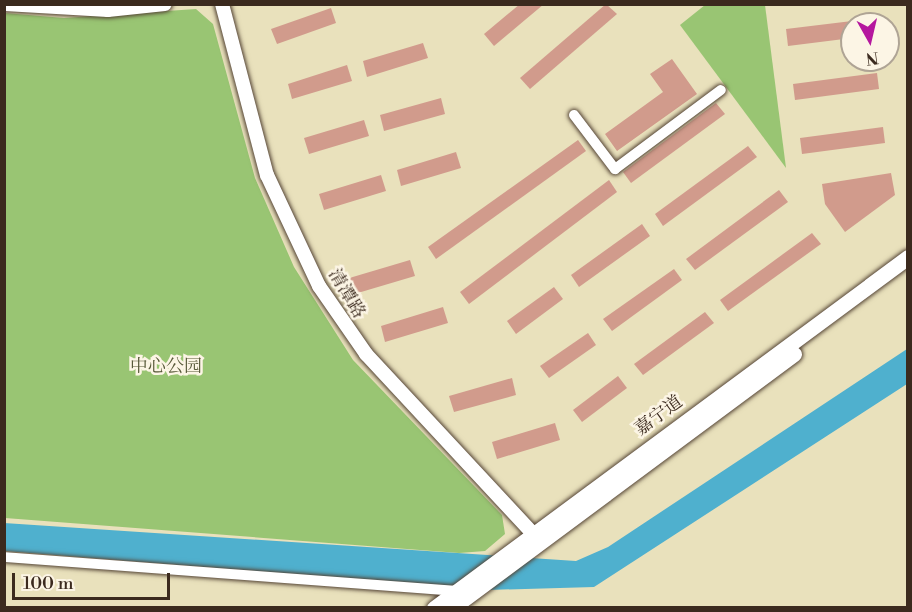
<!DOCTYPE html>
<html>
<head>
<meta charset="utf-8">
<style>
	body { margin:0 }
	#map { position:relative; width:912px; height:612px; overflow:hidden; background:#e9e1bc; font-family:"Libre Bodoni","Noto Serif SC",serif }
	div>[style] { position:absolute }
	.green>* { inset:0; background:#99c573 }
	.water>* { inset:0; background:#4fb0ce }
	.building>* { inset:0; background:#d19b8c }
	.roads { filter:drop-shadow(0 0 2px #554536) drop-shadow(0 0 2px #554536) }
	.minor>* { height:10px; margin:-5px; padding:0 5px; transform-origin:5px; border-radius:5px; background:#fff }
	.tertiary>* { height:14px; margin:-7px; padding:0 7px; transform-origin:7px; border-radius:7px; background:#fff }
	.secondary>* { height:15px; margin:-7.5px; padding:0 7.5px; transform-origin:7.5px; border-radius:7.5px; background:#fff }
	span { translate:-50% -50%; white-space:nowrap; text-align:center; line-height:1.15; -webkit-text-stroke:5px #fcf5e5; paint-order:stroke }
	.street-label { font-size:18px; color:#3b2a1e }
	.park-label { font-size:18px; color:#575838 }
	.frame { position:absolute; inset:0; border:6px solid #3b2a1e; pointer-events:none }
	.north { position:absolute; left:840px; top:12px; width:60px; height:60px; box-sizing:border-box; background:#fcf5e5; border:2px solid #afa495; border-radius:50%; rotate:172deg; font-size:16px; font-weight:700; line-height:24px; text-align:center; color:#3b2a1e }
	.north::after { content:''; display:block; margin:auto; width:21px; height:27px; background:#b5179e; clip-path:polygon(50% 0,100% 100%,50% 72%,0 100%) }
	.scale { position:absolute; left:12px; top:573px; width:158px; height:27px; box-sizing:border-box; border:3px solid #3b2a1e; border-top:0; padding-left:8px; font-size:18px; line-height:21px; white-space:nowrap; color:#3b2a1e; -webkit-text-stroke:4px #fcf5e5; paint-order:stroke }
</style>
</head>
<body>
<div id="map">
	<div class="green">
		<div style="clip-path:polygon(705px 5px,765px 5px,786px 168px,680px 25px)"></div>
		<div style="clip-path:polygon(196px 9px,213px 24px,255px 178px,294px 267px,353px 360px,502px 515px,505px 534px,485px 551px,459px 553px,5px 518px,5px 13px,64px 18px)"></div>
	</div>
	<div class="water">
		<div style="clip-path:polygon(907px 349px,907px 384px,594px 587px,487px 590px,5px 551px,4px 523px,576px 561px,608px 547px)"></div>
	</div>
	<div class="building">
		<div style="clip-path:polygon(520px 4px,544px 4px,494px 46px,484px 34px)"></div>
		<div style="clip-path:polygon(606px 4px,617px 14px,530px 89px,520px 78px)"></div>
		<div style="clip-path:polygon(331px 8px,336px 23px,277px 44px,271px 29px)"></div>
		<div style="clip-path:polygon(852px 21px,852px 38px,788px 46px,786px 29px)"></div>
		<div style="clip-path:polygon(423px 43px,428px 58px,367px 77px,363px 61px)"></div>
		<div style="clip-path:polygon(672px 59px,697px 94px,617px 151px,605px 134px,663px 92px,650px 74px)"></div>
		<div style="clip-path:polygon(347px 65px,352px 81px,292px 99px,288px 84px)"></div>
		<div style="clip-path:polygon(877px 73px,879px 89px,795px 100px,793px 84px)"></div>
		<div style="clip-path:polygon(441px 98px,445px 114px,384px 131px,380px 115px)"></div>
		<div style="clip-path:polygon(716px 103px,725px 114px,631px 183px,623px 172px)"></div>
		<div style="clip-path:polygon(364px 120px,369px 136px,309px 154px,304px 138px)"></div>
		<div style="clip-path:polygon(883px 127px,885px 143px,802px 154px,800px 138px)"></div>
		<div style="clip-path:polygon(578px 140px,586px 151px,436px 259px,428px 247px)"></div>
		<div style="clip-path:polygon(748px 146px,757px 157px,663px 226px,655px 214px)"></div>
		<div style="clip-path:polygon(456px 152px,461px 168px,401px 186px,397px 170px)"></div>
		<div style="clip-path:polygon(891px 173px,895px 195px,845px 232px,825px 204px,822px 184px)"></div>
		<div style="clip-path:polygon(381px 175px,386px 191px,324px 210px,319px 194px)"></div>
		<div style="clip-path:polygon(609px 180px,617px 192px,469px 304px,460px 292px)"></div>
		<div style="clip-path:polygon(779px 190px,788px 202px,695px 270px,686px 259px)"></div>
		<div style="clip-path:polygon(642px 224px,650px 236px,579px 287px,571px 275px)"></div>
		<div style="clip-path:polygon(812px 233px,821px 244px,728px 311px,720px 300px)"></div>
		<div style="clip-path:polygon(410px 260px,415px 276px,351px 295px,346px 279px)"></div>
		<div style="clip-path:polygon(674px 269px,682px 280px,612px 331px,603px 319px)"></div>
		<div style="clip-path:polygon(554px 287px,563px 299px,516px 334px,507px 321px)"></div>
		<div style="clip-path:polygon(443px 307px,448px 323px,385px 342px,381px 326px)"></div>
		<div style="clip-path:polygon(705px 312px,714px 323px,643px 375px,634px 364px)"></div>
		<div style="clip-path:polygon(588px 333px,596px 345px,549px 378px,540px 366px)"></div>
		<div style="clip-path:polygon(618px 376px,627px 388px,582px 422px,573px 410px)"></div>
		<div style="clip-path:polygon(512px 378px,516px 395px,454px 412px,449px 396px)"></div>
		<div style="clip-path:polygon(555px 423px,560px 440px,497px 459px,492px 442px)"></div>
	</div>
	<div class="roads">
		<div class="minor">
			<div style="left:574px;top:115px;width:68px;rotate:52.8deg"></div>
			<div style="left:615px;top:169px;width:132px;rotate:-36.7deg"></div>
			<div style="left:4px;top:557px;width:453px;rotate:4.3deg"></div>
		</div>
		<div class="tertiary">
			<div style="left:5px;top:4px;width:103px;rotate:3.3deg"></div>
			<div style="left:108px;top:10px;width:57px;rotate:-6deg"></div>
			<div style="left:222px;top:4px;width:177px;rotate:75.3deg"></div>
			<div style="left:267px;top:175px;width:123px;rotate:64.9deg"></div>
			<div style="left:319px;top:286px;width:83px;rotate:55.3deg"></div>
			<div style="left:366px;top:354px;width:254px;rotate:47.1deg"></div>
		</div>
		<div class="secondary">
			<div style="left:434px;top:608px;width:590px;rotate:-36.52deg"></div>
			<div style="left:452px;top:608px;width:426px;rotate:-36.6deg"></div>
		</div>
	</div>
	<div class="street-label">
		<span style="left:346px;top:294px;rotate:59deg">清潭路</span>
		<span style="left:659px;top:416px;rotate:-36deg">嘉宁道</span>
	</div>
	<div class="park-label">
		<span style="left:166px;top:367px">中心公园</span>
	</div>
	<div class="frame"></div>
	<div class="north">N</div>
	<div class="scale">100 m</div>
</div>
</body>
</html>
